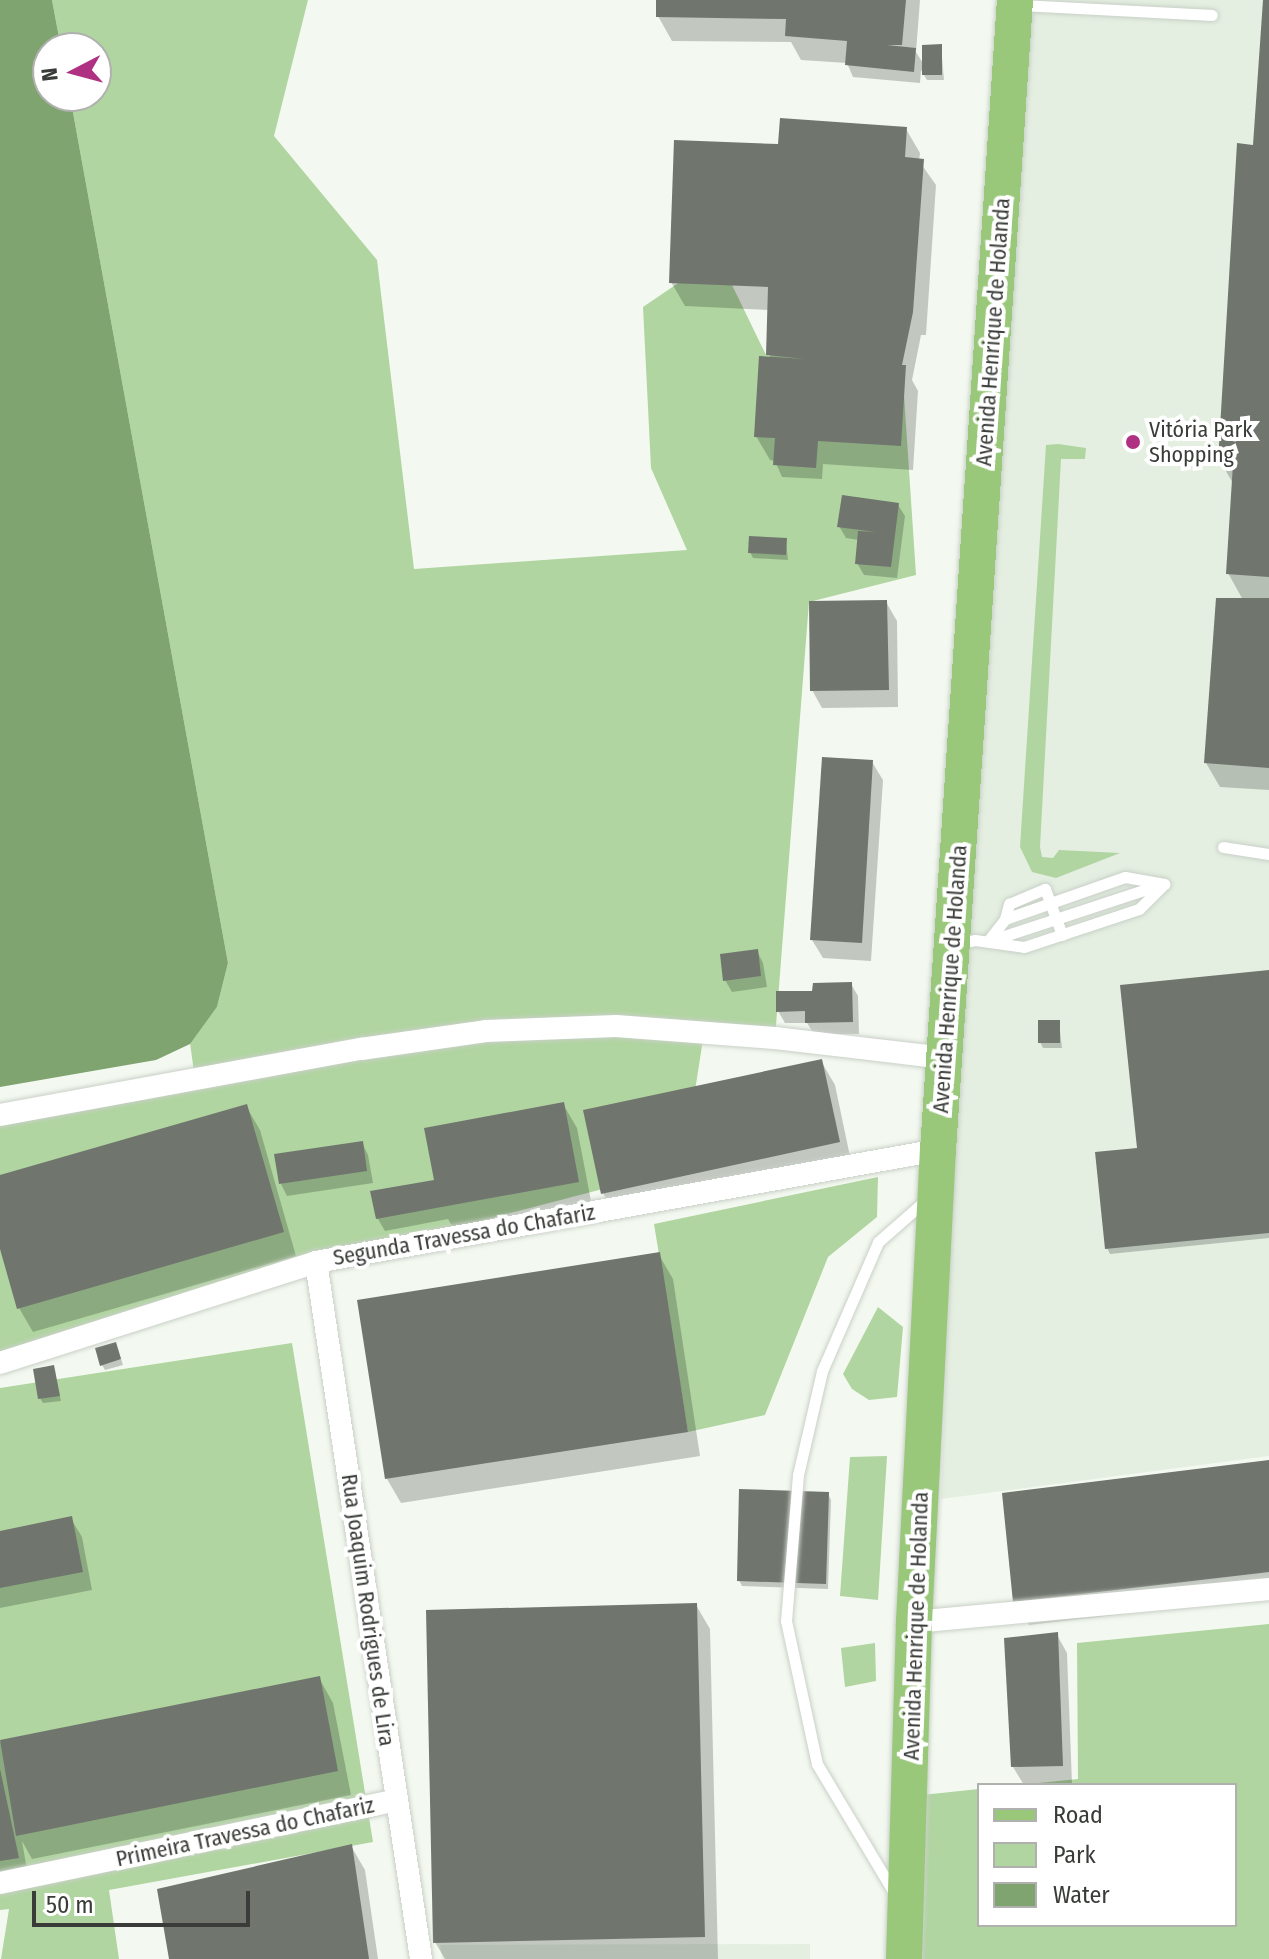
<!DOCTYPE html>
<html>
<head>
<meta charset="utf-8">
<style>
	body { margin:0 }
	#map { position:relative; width:1269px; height:1959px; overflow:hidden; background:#f3f9f0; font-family:"Fira Sans Condensed",sans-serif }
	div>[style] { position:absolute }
	.built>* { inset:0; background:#e4efe1 }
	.green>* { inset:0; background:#b0d5a0 }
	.water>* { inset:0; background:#7fa46f }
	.shadow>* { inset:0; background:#0003 }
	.building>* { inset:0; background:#70756e }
	.roads { filter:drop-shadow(0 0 2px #c9d0c7) drop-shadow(0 0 2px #c9d0c7) }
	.lane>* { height:11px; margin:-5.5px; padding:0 5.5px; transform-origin:5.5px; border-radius:5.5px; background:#fff }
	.street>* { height:22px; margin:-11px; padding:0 11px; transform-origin:11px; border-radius:11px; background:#fff }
	.primary>* { height:36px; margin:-18px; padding:0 18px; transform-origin:18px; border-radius:18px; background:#99c87a }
	.dots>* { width:22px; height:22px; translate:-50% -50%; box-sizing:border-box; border:4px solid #fff; border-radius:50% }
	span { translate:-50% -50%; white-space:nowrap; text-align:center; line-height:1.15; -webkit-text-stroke:8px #fff; paint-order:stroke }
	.street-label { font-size:22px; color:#393c38 }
	.poi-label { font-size:22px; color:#393c38 }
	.left { translate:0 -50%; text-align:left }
	.legend { position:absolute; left:977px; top:1783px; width:260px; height:144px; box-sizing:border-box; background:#fff; border:2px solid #b0b1af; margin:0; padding:10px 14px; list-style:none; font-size:24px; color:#393c38 }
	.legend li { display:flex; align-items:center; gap:16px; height:40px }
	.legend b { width:40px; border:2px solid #b0b1af }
	.north { position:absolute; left:32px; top:32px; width:80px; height:80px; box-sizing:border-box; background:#fff; border:2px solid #b0b1af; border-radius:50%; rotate:264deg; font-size:22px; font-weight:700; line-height:32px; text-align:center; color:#393c38 }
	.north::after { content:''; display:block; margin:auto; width:28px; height:36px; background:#af3181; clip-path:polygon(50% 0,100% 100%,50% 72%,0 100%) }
	.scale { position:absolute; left:32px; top:1891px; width:218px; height:36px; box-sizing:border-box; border:4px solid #393c38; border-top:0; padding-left:10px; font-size:24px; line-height:28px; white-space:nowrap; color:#393c38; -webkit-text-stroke:6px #fff; paint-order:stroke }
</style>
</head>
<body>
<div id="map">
	<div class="built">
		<div style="clip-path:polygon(1026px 0,1269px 0,1269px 1456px,941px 1499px,962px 977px)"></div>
		<div style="clip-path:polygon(810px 1944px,810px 1959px,442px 1959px,440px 1945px)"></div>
	</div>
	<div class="green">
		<div style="clip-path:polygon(52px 0,308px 0,274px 136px,377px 260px,414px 569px,687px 550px,651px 468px,643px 307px,718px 256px,766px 355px,902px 365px,916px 575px,809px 602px,775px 1038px,704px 1033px,683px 1168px,266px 1277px,0 1354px,0 1121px,195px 1079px,190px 1043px,217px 1007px,228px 963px,70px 96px,96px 96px,96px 48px,61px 48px)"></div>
		<div style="clip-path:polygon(1058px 444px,1086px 448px,1085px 459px,1061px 459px,1040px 847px,1042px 857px,1053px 858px,1059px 850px,1120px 853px,1056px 878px,1032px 872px,1020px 847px,1046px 445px)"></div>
		<div style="clip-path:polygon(878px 1177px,877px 1217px,828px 1257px,765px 1415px,688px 1432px,654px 1224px)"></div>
		<div style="clip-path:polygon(878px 1307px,903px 1327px,897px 1397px,869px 1400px,852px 1389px,843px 1374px)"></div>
		<div style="clip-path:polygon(292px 1343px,373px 1842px,109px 1890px,119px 1959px,1px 1959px,9px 1909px,0 1910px,0 1388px)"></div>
		<div style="clip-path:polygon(887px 1456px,878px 1600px,840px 1596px,850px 1457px)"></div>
		<div style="clip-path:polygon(1269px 1624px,1269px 1959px,921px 1959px,922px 1795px,979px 1789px,979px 1925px,1235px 1925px,1235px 1785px,1019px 1785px,1078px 1779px,1077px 1643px)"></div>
		<div style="clip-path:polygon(875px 1643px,876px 1681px,845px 1687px,841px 1648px)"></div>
	</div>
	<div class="water">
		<div style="clip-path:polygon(0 0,52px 0,61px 48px,48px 48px,48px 96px,70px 96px,228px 963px,217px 1007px,190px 1044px,156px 1060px,0 1087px)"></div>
	</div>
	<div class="shadow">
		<div style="clip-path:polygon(658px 0,920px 0,916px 52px,924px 65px,941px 46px,944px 80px,927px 80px,921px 70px,920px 83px,853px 77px,847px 63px,801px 60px,791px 42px,672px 41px,658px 16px)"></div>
		<div style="clip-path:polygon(1265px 0,1269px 0,1269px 790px,1220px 787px,1206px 763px,1243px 600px,1228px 573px,1234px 485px,1220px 461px,1255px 147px)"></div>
		<div style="clip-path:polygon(906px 129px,920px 153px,919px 161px,936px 185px,926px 335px,921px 335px,912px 380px,918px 391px,913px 470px,823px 464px,822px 479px,782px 477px,775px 461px,770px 460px,756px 436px,770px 359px,769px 310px,685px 306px,671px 282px,780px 146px)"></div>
		<div style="clip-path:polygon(898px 505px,905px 516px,897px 578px,864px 575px,857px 563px,859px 540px,846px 538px,839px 526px)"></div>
		<div style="clip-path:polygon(786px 540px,788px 560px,753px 558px,750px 552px)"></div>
		<div style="clip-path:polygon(886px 602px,897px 621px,898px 707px,822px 708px,812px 690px)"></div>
		<div style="clip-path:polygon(872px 762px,883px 780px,871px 961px,823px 958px,812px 940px)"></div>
		<div style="clip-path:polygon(757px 951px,763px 963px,767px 987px,732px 992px,725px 980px)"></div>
		<div style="clip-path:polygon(1269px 972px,1269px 1238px,1110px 1254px,1107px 1248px,1139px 1150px)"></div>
		<div style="clip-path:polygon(851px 984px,858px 996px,859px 1034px,814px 1034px,807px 1023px,785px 1023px,778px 1011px,814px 993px)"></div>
		<div style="clip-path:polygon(1059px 1022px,1062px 1048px,1043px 1048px,1040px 1042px)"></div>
		<div style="clip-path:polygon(821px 1061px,835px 1085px,852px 1166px,617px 1217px,603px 1193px)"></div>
		<div style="clip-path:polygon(563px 1104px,577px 1128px,592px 1206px,455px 1231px,448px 1219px,385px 1231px,378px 1219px,373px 1193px,437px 1189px)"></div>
		<div style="clip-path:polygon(246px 1106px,260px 1130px,296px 1256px,33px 1332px,19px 1308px,0 1242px,0 1177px)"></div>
		<div style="clip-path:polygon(362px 1143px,368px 1155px,373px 1183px,287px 1196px,281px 1184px)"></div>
		<div style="clip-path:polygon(659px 1255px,673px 1279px,700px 1456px,401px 1503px,387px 1479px)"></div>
		<div style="clip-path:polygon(118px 1349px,123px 1365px,105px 1370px,102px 1365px)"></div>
		<div style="clip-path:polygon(53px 1367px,61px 1401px,43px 1403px,40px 1398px)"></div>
		<div style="clip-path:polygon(1269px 1462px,1269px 1597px,1029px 1625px,1015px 1601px)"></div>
		<div style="clip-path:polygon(828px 1494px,831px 1500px,828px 1589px,742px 1586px,739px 1580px)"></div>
		<div style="clip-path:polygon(71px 1519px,82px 1537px,92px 1590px,0 1608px,0 1533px)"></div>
		<div style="clip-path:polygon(696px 1605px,710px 1629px,718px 1959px,445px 1959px,435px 1942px)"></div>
		<div style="clip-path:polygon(1057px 1635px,1067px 1653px,1072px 1784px,1024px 1785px,1013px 1767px)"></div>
		<div style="clip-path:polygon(319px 1678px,333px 1703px,351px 1795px,32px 1859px,22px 1841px,28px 1876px,0 1881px,0 1742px)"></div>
		<div style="clip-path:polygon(351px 1846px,365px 1870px,378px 1959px,171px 1959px)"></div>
	</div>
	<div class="building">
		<div style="clip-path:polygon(656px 0,906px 0,902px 45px,887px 45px,916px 48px,914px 72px,845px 65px,847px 41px,785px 36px,786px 19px,656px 17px)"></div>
		<div style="clip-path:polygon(1263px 0,1269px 0,1269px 577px,1226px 574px,1233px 464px,1218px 462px,1237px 143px,1253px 145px)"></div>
		<div style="clip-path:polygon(942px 44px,942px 75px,922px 75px,922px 45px)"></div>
		<div style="clip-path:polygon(780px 118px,907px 127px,905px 157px,924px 159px,913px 312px,902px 365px,906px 365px,901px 446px,818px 441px,816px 468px,773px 465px,775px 438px,754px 437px,759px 356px,805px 359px,766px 355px,768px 287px,669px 283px,674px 140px,778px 144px)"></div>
		<div style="clip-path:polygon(842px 495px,899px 503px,891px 567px,855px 564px,858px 531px,876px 532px,837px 527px)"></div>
		<div style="clip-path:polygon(749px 536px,787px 538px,786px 555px,748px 553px)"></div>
		<div style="clip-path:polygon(1216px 598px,1269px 598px,1269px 768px,1204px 763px)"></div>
		<div style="clip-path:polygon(887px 600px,889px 690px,810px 691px,809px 601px)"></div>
		<div style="clip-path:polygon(822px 757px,873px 760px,862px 943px,810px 940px)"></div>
		<div style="clip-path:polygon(758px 949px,761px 976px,723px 981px,720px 954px)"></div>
		<div style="clip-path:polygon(1269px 970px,1269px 1233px,1105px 1249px,1095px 1152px,1137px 1148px,1120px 985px)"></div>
		<div style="clip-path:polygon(852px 982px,853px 1022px,805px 1023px,805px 1011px,776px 1012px,776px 991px,812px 991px,813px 983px)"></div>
		<div style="clip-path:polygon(1038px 1020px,1060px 1020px,1060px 1043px,1038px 1043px)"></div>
		<div style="clip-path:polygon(822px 1059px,840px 1142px,601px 1194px,583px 1110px)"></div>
		<div style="clip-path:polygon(564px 1102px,579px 1182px,376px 1219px,370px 1191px,434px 1180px,424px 1128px)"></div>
		<div style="clip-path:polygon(247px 1104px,284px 1232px,17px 1309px,0 1249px,0 1175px)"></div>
		<div style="clip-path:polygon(363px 1141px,367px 1171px,279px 1184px,274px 1154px)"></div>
		<div style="clip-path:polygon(660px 1252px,688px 1432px,385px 1479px,357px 1300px)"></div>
		<div style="clip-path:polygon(116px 1342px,121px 1359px,100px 1366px,95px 1348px)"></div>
		<div style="clip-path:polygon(54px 1365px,60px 1396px,38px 1399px,33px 1369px)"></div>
		<div style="clip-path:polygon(1269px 1460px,1269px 1572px,1013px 1602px,1002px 1493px)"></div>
		<div style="clip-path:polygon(739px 1489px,829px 1492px,826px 1584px,737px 1581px)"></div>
		<div style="clip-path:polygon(72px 1516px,83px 1572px,0 1588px,0 1531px)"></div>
		<div style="clip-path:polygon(697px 1603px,705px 1937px,433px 1943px,426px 1610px)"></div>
		<div style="clip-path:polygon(1058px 1632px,1063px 1766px,1011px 1767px,1004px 1638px)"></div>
		<div style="clip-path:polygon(320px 1676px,338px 1771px,16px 1836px,0 1740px)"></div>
		<div style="clip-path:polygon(0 1769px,19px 1858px,0 1861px)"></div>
		<div style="clip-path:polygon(352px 1844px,369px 1959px,169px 1959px,157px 1889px)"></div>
	</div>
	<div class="roads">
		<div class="lane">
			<div style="left:1021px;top:5px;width:191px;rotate:3deg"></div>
			<div style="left:1223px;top:847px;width:47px;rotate:8.7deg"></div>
			<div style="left:1005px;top:919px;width:16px;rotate:-75deg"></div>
			<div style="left:1009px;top:904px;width:39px;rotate:-23deg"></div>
			<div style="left:1045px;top:889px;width:49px;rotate:69.7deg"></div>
			<div style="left:988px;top:941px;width:28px;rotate:-52deg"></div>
			<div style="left:1005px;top:919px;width:127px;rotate:-19.3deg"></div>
			<div style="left:1125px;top:877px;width:40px;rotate:10deg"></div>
			<div style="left:989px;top:941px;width:179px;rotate:-18.2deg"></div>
			<div style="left:956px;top:944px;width:19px;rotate:-12deg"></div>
			<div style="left:975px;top:940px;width:49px;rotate:8.1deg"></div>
			<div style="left:1024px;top:947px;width:121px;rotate:-18.3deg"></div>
			<div style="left:1139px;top:909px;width:35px;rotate:-45deg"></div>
			<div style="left:896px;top:1896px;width:154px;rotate:-120.9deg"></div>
			<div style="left:817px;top:1764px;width:146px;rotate:-102.2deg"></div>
			<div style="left:786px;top:1621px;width:146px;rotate:-85.3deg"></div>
			<div style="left:798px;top:1475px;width:107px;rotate:-77deg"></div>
			<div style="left:822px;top:1371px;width:141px;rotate:-66.5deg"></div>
			<div style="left:878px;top:1242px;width:65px;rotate:-41.3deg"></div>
		</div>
		<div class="street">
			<div style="left:0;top:1115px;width:367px;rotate:-10.4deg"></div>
			<div style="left:361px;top:1049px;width:126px;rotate:-8.2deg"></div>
			<div style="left:486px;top:1031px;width:130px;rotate:-2.2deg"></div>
			<div style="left:616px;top:1026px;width:159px;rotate:4.3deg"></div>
			<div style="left:775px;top:1038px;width:171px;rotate:6.7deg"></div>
			<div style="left:316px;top:1262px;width:705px;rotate:81.43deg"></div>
			<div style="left:0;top:1363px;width:332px;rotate:-17.7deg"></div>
			<div style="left:316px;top:1262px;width:632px;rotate:-10.21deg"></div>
			<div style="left:914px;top:1622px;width:357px;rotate:-5.3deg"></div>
			<div style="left:0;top:1883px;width:405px;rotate:-11.8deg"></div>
		</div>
		<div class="primary">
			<div style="left:904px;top:1959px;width:337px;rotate:-88.3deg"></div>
			<div style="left:914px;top:1622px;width:473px;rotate:-87.1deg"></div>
			<div style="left:938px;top:1150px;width:1153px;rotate:-86.17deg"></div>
		</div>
	</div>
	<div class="dots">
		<div style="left:1133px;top:442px;background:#af3181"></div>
	</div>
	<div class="street-label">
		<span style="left:993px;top:332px;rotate:-86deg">Avenida Henrique de Holanda</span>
		<span style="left:950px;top:979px;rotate:-86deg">Avenida Henrique de Holanda</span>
		<span style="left:464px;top:1235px;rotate:-10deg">Segunda Travessa do Chafariz</span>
		<span style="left:368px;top:1610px;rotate:82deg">Rua Joaquim Rodrigues de Lira</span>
		<span style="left:916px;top:1626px;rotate:-88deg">Avenida Henrique de Holanda</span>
		<span style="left:245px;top:1832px;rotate:-12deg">Primeira Travessa do Chafariz</span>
	</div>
	<div class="poi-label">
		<span class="left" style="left:1149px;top:442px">Vitória Park<br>Shopping</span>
	</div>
	<ul class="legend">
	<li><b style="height:10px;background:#99c87a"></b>Road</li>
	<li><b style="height:22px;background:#b0d5a0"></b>Park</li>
	<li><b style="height:22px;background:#7fa46f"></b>Water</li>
	</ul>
	<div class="north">N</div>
	<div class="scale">50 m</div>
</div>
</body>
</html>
